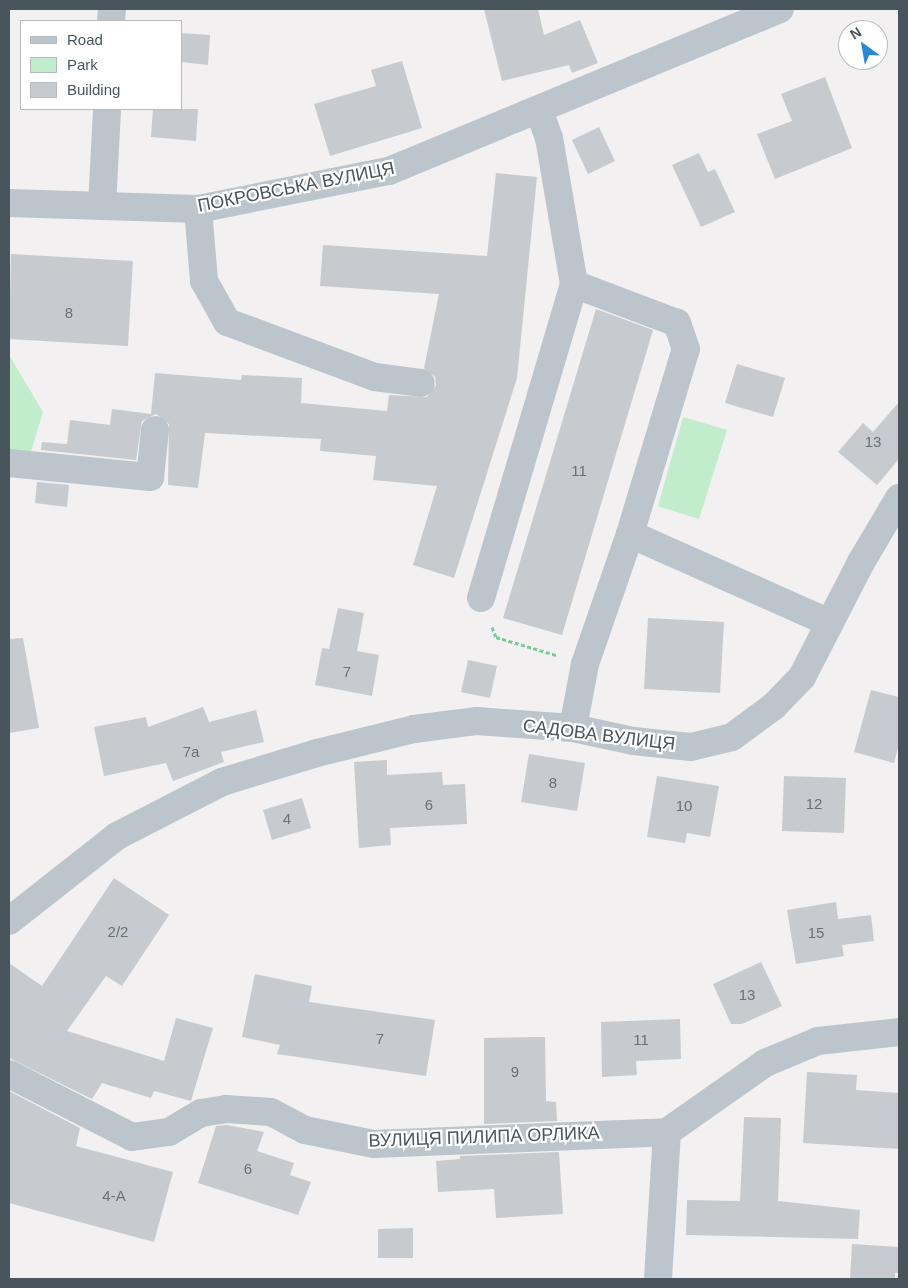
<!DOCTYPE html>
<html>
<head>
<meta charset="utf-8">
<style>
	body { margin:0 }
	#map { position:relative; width:908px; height:1288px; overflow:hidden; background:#f2f0f0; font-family:Helvetica,sans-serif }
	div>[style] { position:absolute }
	.green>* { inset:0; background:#c1edcd }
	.building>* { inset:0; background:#c7cbcf }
	.path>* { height:3px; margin-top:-1.5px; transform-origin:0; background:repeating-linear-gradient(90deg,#7bc999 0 4px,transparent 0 6.5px) }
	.minor>* { height:28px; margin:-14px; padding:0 14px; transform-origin:14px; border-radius:14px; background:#bcc5cb }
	span { translate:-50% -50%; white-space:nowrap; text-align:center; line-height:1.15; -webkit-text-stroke:4.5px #fff; paint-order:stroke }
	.number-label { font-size:15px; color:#687279 }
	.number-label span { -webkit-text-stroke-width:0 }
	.street-label { font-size:18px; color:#49555c }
	.frame { position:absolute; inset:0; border:10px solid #49555c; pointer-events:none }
	.legend { position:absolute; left:20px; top:20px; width:162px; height:90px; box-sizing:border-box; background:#fff; border:1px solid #b6bbbe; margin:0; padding:6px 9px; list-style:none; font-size:15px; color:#49555c }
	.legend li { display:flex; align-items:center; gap:10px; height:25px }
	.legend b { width:25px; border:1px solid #b6bbbe }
	.north { position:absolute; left:838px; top:20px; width:50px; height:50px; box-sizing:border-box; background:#fff; border:1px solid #b6bbbe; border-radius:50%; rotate:328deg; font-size:14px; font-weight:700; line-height:20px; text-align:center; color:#49555c }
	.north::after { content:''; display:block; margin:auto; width:18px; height:22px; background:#2487d7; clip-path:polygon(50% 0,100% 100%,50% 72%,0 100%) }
</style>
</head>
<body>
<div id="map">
	<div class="green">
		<div style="clip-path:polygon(9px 355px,43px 412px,30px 455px,9px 453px)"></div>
		<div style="clip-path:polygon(683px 417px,727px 430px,699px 519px,658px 506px)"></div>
	</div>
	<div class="building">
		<div style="clip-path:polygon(484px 9px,538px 9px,544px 35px,580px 20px,598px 63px,572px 73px,569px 65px,502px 81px)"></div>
		<div style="clip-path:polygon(181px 33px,210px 35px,208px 65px,181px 62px)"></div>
		<div style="clip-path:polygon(402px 61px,422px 128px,330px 156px,314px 104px,376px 86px,371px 70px)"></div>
		<div style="clip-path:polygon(825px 77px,852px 148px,775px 179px,757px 134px,792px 121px,781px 94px)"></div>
		<div style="clip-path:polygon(153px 109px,198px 109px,196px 141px,151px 137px)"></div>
		<div style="clip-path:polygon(599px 127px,615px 161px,588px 174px,572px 140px)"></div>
		<div style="clip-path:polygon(699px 153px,708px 172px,715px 169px,735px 212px,701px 227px,672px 165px)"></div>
		<div style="clip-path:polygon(496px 173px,537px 177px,517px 378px,454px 578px,413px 565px,437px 486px,373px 480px,376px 456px,320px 451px,321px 439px,205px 433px,198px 488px,168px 485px,169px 424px,156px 414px,142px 421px,136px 460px,41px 450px,42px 442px,67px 444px,70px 420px,110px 425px,112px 409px,151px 414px,155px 373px,241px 380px,242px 375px,302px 378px,301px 403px,387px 411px,389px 395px,427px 397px,436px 385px,435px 377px,424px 368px,439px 294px,320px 286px,323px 245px,487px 256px)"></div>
		<div style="clip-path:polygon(11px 254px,133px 261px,128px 346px,9px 339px)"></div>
		<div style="clip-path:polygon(596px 309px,653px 330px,562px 635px,503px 618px)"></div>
		<div style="clip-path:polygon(737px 364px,785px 378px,773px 417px,725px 403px)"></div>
		<div style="clip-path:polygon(899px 402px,899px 459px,877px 485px,838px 452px,863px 423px,873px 432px)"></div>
		<div style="clip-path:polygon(37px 482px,69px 485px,67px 507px,35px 503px)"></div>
		<div style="clip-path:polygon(338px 608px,364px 613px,357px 651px,379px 655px,372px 696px,315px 685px,322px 648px,329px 649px)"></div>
		<div style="clip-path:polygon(648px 618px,724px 622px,720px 693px,644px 689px)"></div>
		<div style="clip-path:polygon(23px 638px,39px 728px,9px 733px,9px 639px)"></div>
		<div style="clip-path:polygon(468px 660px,497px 666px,490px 698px,461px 692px)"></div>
		<div style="clip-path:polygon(871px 690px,899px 697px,899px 744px,894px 763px,854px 752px)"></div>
		<div style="clip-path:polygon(203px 707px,209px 722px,256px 710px,264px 742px,221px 752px,224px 762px,173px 781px,166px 763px,104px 776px,94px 727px,146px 717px,148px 727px)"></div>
		<div style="clip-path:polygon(529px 754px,585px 763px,577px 811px,521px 802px)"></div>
		<div style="clip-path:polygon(387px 760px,387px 775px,442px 772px,443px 785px,465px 784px,467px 824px,390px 828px,391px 845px,359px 848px,354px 762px)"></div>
		<div style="clip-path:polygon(657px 776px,719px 786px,710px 837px,687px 833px,685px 843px,647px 837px)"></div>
		<div style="clip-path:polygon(784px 776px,846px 778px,844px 833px,782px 831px)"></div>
		<div style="clip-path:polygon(302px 798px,311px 828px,272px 840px,263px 810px)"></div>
		<div style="clip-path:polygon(114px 878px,169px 915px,122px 986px,106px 976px,67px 1031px,164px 1061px,176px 1018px,213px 1028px,191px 1101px,154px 1091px,151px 1098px,102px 1083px,92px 1099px,9px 1058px,9px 963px,42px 986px)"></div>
		<div style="clip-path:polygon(836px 902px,838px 919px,871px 915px,874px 941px,842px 945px,844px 956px,796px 964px,787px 910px)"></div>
		<div style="clip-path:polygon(761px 962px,782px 1006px,742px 1024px,731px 1024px,713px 984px)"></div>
		<div style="clip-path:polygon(255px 974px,312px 986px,309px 1002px,435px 1020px,426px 1076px,277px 1054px,280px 1045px,242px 1037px)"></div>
		<div style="clip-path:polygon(680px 1019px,681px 1059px,636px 1061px,637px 1075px,602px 1077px,601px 1022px)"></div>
		<div style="clip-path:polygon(545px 1037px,546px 1101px,556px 1102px,557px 1121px,484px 1124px,484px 1038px)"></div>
		<div style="clip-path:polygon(807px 1072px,857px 1075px,856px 1090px,899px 1093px,899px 1149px,803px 1143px)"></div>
		<div style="clip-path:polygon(9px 1091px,80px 1128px,76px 1146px,173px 1172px,154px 1242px,9px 1203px)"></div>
		<div style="clip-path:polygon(744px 1117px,781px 1118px,778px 1201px,860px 1210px,858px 1239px,686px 1235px,687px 1200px,740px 1201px)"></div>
		<div style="clip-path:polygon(227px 1125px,264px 1132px,257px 1151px,294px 1163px,290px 1175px,311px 1182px,298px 1215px,198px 1183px,216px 1126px)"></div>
		<div style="clip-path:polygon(559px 1152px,563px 1214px,496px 1218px,494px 1189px,438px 1192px,436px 1161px,460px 1159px,460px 1156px)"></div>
		<div style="clip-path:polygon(413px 1228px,413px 1258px,378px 1258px,378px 1229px)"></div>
		<div style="clip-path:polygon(852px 1244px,899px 1247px,899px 1273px,895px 1273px,895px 1279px,850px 1279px)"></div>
	</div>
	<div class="path">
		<div style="left:492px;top:627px;width:11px;rotate:68deg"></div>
		<div style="left:496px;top:637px;width:63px;rotate:16.7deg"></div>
	</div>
	<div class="minor">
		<div style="left:111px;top:21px;width:12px;rotate:-85deg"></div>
		<div style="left:9px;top:203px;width:189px;rotate:1.8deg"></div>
		<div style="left:198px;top:209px;width:195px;rotate:-11.3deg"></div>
		<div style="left:389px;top:171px;width:423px;rotate:-22.5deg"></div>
		<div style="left:102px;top:206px;width:97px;rotate:-87deg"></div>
		<div style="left:198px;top:209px;width:72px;rotate:85.2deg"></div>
		<div style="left:204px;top:281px;width:47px;rotate:60.7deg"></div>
		<div style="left:227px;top:322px;width:158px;rotate:20.4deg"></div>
		<div style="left:375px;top:377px;width:46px;rotate:7.4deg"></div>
		<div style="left:9px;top:463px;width:142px;rotate:5.7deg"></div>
		<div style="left:150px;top:477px;width:47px;rotate:-83.9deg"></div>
		<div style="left:630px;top:534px;width:217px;rotate:24deg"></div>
		<div style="left:481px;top:598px;width:327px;rotate:-73.5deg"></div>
		<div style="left:574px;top:284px;width:148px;rotate:-99.7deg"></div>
		<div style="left:549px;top:138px;width:30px;rotate:-110deg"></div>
		<div style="left:573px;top:728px;width:65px;rotate:-79.4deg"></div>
		<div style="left:585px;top:664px;width:138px;rotate:-70.9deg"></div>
		<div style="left:630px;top:534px;width:193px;rotate:-73.2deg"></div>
		<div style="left:686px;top:349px;width:28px;rotate:-109deg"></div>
		<div style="left:677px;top:323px;width:110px;rotate:-159.3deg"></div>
		<div style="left:9px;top:921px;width:137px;rotate:-38.2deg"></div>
		<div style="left:117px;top:836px;width:118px;rotate:-27.2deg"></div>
		<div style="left:222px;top:782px;width:99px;rotate:-17deg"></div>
		<div style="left:317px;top:753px;width:100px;rotate:-13.9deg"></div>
		<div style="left:414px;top:729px;width:64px;rotate:-7.2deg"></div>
		<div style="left:477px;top:721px;width:96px;rotate:4.2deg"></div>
		<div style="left:573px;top:728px;width:61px;rotate:12.2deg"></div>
		<div style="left:633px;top:741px;width:58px;rotate:5.9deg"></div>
		<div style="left:691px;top:747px;width:42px;rotate:-13.7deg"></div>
		<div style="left:732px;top:737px;width:52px;rotate:-36.4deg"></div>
		<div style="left:774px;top:706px;width:40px;rotate:-46deg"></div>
		<div style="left:802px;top:677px;width:127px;rotate:-62.8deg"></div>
		<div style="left:860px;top:564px;width:77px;rotate:-59.4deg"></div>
		<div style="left:9px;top:1074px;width:138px;rotate:27.1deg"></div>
		<div style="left:132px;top:1137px;width:37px;rotate:-8deg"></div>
		<div style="left:169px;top:1132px;width:37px;rotate:-31deg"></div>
		<div style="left:201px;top:1113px;width:25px;rotate:-9deg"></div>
		<div style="left:226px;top:1109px;width:45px;rotate:3.8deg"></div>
		<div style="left:271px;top:1112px;width:38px;rotate:28deg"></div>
		<div style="left:305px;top:1130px;width:70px;rotate:11.5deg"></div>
		<div style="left:374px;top:1144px;width:293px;rotate:-2.3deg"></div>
		<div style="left:667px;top:1132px;width:120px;rotate:-35.1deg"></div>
		<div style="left:765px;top:1063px;width:57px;rotate:-22.5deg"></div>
		<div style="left:818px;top:1041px;width:81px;rotate:-6.3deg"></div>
		<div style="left:658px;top:1279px;width:147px;rotate:-86.5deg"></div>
	</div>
	<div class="number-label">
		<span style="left:69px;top:313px">8</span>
		<span style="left:873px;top:442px">13</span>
		<span style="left:579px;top:471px">11</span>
		<span style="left:347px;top:672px">7</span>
		<span style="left:191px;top:752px">7а</span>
		<span style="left:553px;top:783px">8</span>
		<span style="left:814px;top:804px">12</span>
		<span style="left:429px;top:805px">6</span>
		<span style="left:684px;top:806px">10</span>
		<span style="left:287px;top:819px">4</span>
		<span style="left:118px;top:932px">2/2</span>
		<span style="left:816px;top:933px">15</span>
		<span style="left:747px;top:995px">13</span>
		<span style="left:380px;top:1039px">7</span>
		<span style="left:641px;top:1040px">11</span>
		<span style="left:515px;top:1072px">9</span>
		<span style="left:248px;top:1169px">6</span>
		<span style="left:114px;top:1196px">4-А</span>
	</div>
	<div class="street-label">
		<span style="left:296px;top:187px;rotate:-11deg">ПОКРОВСЬКА ВУЛИЦЯ</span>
		<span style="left:599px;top:735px;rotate:7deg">САДОВА ВУЛИЦЯ</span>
		<span style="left:484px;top:1137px;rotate:-2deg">ВУЛИЦЯ ПИЛИПА ОРЛИКА</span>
	</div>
	<div class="frame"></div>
	<ul class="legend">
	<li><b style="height:6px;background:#bcc5cb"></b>Road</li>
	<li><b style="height:14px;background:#c1edcd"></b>Park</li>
	<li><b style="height:14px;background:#c7cbcf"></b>Building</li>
	</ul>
	<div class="north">N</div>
</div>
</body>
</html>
